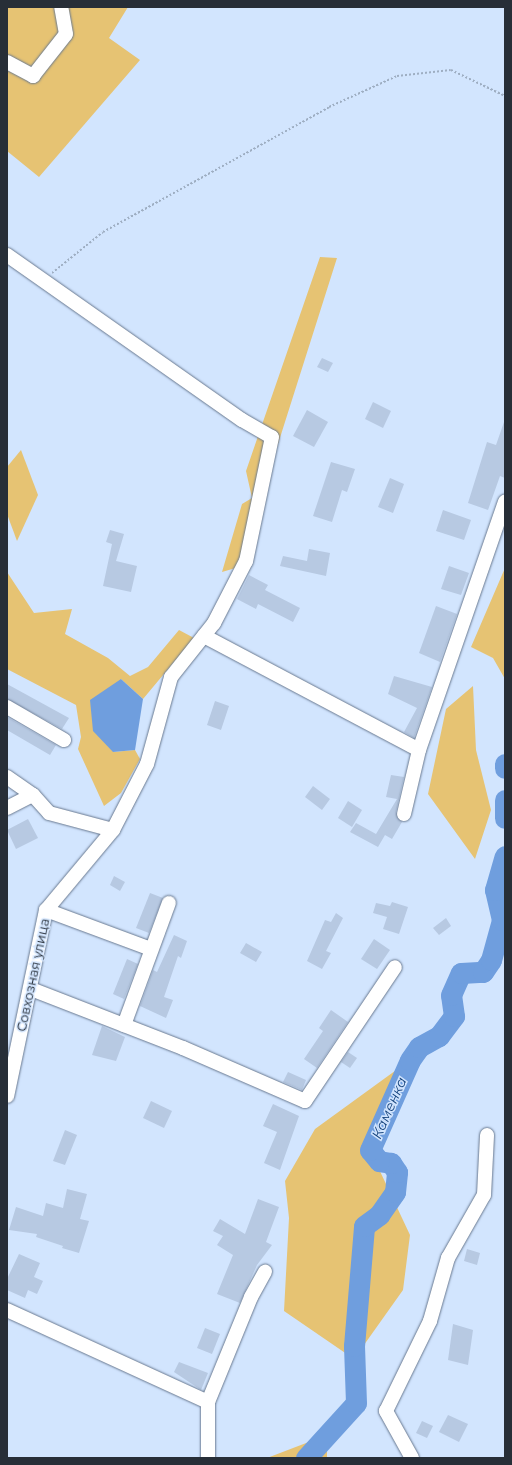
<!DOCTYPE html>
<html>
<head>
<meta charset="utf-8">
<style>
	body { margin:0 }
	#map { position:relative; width:512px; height:1465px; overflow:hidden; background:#d2e5fe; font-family:Montserrat,sans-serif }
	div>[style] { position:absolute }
	.green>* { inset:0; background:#e6c373 }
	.water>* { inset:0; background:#6f9ede }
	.river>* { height:21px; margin:-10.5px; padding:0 10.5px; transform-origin:10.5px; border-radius:10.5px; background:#6f9ede }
	.building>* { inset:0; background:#b7c9e2 }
	.path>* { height:2px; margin-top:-1px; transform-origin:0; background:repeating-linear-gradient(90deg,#9eaec2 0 2px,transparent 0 4px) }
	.roads { filter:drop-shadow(0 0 1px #697990) drop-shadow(0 0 1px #697990) }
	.minor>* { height:14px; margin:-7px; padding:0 7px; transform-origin:7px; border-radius:7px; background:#fff }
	span { translate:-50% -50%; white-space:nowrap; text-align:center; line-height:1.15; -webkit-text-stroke:3px #d2e5fe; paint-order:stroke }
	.street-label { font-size:13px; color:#272e37 }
	.water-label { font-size:14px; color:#16447e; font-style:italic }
	.frame { position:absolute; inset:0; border:8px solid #272e37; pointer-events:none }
</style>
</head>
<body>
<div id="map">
	<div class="green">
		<div style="clip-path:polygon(7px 7px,128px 7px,109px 38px,140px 60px,39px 177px,7px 151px)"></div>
		<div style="clip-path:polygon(320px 257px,337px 258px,239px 567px,222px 572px,242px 504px,252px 498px,246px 471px)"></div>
		<div style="clip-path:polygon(21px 450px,38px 495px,17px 541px,7px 514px,7px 467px)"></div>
		<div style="clip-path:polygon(505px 568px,505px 679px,493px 658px,471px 647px)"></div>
		<div style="clip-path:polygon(7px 572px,34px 613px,72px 609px,65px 634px,108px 658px,130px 676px,148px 667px,179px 630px,194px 638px,143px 699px,121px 679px,113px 752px,135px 750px,140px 759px,121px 793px,104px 806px,78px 749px,81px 737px,76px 705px,7px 669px)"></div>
		<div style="clip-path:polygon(473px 686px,476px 750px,491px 810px,475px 859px,428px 794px,446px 709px)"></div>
		<div style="clip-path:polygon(410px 1060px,370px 1150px,410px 1235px,403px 1290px,354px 1359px,284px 1311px,289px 1218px,285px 1181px,315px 1129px)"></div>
		<div style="clip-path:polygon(327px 1435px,327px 1458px,267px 1458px)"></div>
	</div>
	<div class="water">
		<div style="clip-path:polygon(121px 679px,143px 699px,135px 750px,113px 752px,93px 731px,90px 700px)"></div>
	</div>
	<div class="river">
		<div style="left:505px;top:764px;width:4px;rotate:90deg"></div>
		<div style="left:505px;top:800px;width:18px;rotate:90deg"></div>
		<div style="left:306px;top:1458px;width:74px;rotate:-47.7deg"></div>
		<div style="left:356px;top:1403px;width:57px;rotate:-92deg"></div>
		<div style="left:354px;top:1346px;width:120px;rotate:-85.2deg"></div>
		<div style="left:364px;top:1226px;width:19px;rotate:-36deg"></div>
		<div style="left:379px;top:1215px;width:28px;rotate:-55deg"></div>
		<div style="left:395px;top:1192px;width:20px;rotate:-84deg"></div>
		<div style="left:397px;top:1172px;width:11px;rotate:-124deg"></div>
		<div style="left:391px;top:1163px;width:12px;rotate:-171deg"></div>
		<div style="left:379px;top:1161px;width:14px;rotate:-129deg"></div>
		<div style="left:370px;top:1150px;width:98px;rotate:-66deg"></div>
		<div style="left:410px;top:1060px;width:16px;rotate:-55deg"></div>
		<div style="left:419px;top:1047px;width:23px;rotate:-29deg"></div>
		<div style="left:439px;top:1036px;width:25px;rotate:-53deg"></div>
		<div style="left:454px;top:1016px;width:21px;rotate:-98deg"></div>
		<div style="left:451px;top:995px;width:24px;rotate:-66deg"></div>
		<div style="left:461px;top:973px;width:22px;rotate:-3deg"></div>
		<div style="left:483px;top:972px;width:14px;rotate:-56deg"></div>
		<div style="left:491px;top:960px;width:41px;rotate:-74.6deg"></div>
		<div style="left:502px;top:920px;width:31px;rotate:-103deg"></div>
		<div style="left:495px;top:890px;width:35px;rotate:-74deg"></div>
	</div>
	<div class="building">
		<div style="clip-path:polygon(322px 358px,333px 363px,328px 372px,317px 367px)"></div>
		<div style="clip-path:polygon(373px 402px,391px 411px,383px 428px,365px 419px)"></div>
		<div style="clip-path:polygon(307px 410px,328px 422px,314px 447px,293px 436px)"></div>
		<div style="clip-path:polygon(504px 422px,505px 478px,500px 476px,488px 510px,468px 503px,487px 442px,496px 445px)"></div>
		<div style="clip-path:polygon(331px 462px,355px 469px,347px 492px,342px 490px,332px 522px,313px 516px)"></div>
		<div style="clip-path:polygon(390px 478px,404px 484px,393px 513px,378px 507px)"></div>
		<div style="clip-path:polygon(443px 510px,471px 520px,464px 540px,436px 531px)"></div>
		<div style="clip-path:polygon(110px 530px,124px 534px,116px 561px,137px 566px,131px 592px,103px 586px,112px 544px,106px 542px)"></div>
		<div style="clip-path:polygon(309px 549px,330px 553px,326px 576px,280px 566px,283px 556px,307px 561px)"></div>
		<div style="clip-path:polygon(449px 566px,469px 573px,461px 595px,441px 589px)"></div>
		<div style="clip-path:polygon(249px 575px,268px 585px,265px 590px,300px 608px,293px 622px,258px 604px,256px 609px,237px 599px)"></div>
		<div style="clip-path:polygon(436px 606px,457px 614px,440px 662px,419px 653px)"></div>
		<div style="clip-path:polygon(394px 676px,432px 687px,414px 738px,404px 732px,417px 708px,388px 694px)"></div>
		<div style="clip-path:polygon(7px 684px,69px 718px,62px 729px,7px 699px)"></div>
		<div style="clip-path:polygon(215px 701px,229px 706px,221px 730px,207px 725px)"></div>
		<div style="clip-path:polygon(7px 717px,56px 745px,50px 755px,7px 730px)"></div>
		<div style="clip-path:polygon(391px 775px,404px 777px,396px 812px,402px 822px,392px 839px,385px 835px,378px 847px,350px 832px,356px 823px,376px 834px,397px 799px,386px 797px)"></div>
		<div style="clip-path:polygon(313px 786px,330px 799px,322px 810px,305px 797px)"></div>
		<div style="clip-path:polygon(348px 801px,362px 810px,352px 827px,338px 818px)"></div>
		<div style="clip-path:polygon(28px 819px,38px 838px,16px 849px,7px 830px)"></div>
		<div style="clip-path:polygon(114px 876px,125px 882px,120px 891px,110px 885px)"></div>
		<div style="clip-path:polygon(150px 893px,163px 898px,149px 933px,136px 928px)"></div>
		<div style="clip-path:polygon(392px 902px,408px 907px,399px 934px,383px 929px,387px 917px,373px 913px,376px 903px,390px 906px)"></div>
		<div style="clip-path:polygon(336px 913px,343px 918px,326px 951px,331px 953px,322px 969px,307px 961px,325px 920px,331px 922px)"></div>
		<div style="clip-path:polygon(446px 918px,451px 926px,439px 935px,433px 928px)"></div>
		<div style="clip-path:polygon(174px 935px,187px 941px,181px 958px,178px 956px,164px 997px,173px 1000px,166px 1018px,140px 1006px,153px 970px,157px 972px)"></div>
		<div style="clip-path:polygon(374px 939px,390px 950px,377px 969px,361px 959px)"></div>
		<div style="clip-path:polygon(246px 943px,262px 952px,256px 962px,240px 953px)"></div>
		<div style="clip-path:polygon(127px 959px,138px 964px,124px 999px,113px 994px)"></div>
		<div style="clip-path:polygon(331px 1010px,348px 1022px,317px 1068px,304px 1059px,323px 1031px,319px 1028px)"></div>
		<div style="clip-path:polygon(102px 1026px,125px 1037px,116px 1061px,92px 1055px)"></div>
		<div style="clip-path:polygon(348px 1052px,357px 1058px,350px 1068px,341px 1062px)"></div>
		<div style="clip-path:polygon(288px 1072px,306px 1080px,302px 1090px,283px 1082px)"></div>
		<div style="clip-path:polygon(151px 1101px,172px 1111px,164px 1128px,143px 1118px)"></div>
		<div style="clip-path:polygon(273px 1104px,299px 1116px,280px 1170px,264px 1163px,277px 1132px,263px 1126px)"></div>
		<div style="clip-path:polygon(65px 1130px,77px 1135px,65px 1165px,53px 1161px)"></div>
		<div style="clip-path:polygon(67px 1189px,87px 1194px,80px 1219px,89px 1221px,79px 1253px,62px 1248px,63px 1246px,36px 1237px,37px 1234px,9px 1230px,16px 1207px,43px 1216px,46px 1203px,63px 1208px)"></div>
		<div style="clip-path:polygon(258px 1199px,279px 1207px,266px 1242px,272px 1245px,257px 1265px,240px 1303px,217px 1294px,233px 1255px,217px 1245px,223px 1236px,213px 1231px,220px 1219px,245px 1234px)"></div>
		<div style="clip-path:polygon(467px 1249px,480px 1253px,477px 1265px,464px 1261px)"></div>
		<div style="clip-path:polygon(19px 1254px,40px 1263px,34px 1277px,43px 1281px,37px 1294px,28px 1290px,25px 1298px,7px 1290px,7px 1279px)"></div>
		<div style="clip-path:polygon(453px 1324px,473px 1330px,468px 1365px,448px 1360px)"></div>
		<div style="clip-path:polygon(205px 1328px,220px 1334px,212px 1354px,197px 1348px)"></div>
		<div style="clip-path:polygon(179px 1362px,208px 1373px,201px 1390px,174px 1372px)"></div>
		<div style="clip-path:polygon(448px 1415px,468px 1424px,459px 1442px,439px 1432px)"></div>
		<div style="clip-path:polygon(422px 1421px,433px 1426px,427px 1438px,416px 1433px)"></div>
	</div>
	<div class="path">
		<div style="left:52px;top:273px;width:65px;rotate:-38.8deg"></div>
		<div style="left:103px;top:232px;width:258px;rotate:-28.9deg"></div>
		<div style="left:329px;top:107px;width:75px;rotate:-24.5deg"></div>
		<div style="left:397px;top:76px;width:54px;rotate:-6.3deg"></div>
		<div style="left:451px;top:70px;width:60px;rotate:25.7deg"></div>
	</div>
	<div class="roads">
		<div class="minor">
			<div style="left:7px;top:62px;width:30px;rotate:28deg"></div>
			<div style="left:33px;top:76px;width:53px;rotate:-51.8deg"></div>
			<div style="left:66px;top:34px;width:27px;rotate:-100deg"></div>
			<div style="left:7px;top:255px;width:287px;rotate:35.1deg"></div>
			<div style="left:242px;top:420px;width:34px;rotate:30deg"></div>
			<div style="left:272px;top:437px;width:127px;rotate:101.8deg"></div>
			<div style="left:246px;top:561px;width:70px;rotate:117.3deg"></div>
			<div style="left:214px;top:623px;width:69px;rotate:128.5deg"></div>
			<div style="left:171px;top:677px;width:90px;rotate:105.4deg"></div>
			<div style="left:147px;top:764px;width:74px;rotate:117.3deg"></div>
			<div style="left:113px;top:830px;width:104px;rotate:129.9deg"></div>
			<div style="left:46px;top:910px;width:190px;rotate:101.8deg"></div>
			<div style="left:204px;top:636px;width:243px;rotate:27.9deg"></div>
			<div style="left:419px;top:750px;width:263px;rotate:-70.9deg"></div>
			<div style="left:7px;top:707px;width:66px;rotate:30.1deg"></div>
			<div style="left:7px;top:777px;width:32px;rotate:35deg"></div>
			<div style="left:33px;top:795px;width:24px;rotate:48deg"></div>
			<div style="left:49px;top:813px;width:66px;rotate:14.9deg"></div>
			<div style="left:7px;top:808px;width:29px;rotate:-27deg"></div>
			<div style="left:404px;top:814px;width:66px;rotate:-76.8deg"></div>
			<div style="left:46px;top:910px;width:112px;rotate:20.4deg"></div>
			<div style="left:31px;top:989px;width:163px;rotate:21.2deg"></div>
			<div style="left:183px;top:1048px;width:133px;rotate:23.5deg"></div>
			<div style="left:305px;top:1101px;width:161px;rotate:-56.1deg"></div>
			<div style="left:124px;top:1025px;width:130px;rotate:-69.8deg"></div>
			<div style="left:7px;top:1310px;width:221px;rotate:24.6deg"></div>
			<div style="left:208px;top:1458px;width:56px;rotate:-90deg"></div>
			<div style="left:208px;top:1402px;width:113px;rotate:-67.7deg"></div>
			<div style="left:251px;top:1297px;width:29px;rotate:-61deg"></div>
			<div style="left:412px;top:1458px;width:54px;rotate:-119deg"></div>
			<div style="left:386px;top:1411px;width:100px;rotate:-63.9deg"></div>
			<div style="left:430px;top:1321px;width:66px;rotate:-74.1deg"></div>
			<div style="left:448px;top:1258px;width:73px;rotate:-60.3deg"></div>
			<div style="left:484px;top:1195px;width:60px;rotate:-87.1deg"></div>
		</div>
	</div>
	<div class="street-label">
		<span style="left:33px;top:975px;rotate:-78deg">Совхозная улица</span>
	</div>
	<div class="water-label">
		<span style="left:389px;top:1108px;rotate:-66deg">Каменка</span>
	</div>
	<div class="frame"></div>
</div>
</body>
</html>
